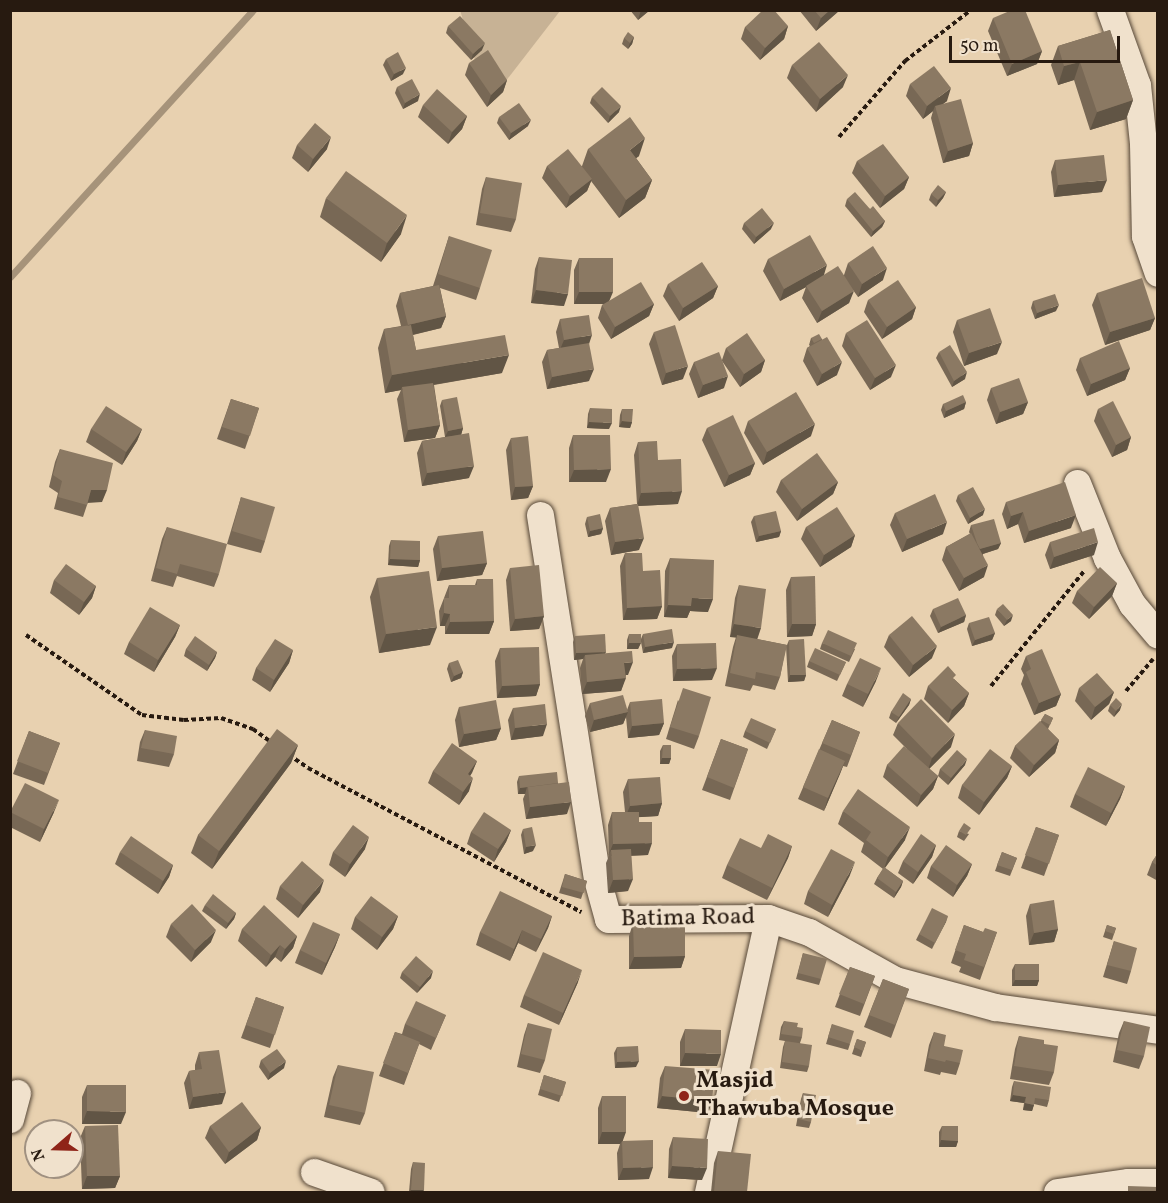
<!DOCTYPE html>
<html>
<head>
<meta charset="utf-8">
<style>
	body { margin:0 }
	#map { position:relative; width:1168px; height:1203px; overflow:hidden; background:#e8d1b0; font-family:Vollkorn,serif }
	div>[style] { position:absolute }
	.green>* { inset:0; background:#c7b295 }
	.stream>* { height:7px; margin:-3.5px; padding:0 3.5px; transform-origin:3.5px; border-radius:3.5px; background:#a6937a }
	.path>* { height:4px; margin-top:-2px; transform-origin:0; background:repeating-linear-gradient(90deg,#271a10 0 4.5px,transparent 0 7.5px) }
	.roads { filter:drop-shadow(0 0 2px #574838) drop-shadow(0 0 2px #574838) }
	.street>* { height:27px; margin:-13.5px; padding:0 13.5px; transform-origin:13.5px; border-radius:13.5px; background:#f0e1cc }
	.wall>* { inset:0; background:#786855 }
	.shaded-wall>* { inset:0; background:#615545 }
	.building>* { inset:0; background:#8b7963 }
	.dots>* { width:16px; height:16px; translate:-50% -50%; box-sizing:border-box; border:3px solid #f0e1cc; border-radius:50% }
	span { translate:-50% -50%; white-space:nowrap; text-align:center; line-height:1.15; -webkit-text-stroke:6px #f0e1cc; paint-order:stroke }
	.street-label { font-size:24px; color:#271a10 }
	.poi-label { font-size:24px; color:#271a10; font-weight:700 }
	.left { translate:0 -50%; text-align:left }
	.frame { position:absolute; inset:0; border:12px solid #271a10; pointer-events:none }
	.north { position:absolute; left:24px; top:1119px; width:60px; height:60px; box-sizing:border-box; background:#f0e1cc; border:2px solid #a09181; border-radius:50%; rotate:250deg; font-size:16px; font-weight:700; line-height:24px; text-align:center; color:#271a10 }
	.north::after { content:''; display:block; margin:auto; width:21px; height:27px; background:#8f2418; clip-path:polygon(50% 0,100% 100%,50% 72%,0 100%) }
	.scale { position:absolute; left:949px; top:36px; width:171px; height:27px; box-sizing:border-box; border:3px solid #271a10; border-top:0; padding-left:8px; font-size:18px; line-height:21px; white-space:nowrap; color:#271a10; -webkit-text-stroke:4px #f0e1cc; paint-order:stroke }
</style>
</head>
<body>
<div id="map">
	<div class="green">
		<div style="clip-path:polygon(460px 10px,560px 11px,488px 104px)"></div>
	</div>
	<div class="stream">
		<div style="left:10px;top:277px;width:361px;rotate:-47.7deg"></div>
	</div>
	<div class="path">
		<div style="left:839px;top:137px;width:101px;rotate:-49deg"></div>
		<div style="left:905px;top:61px;width:83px;rotate:-37.7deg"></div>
		<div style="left:26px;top:635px;width:141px;rotate:34.6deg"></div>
		<div style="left:142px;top:715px;width:42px;rotate:6.8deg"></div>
		<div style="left:184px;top:720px;width:37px;rotate:-3deg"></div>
		<div style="left:221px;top:718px;width:34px;rotate:19deg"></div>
		<div style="left:253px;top:729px;width:22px;rotate:36deg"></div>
		<div style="left:991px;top:686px;width:149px;rotate:-51deg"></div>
		<div style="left:1126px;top:691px;width:42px;rotate:-49.8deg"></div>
		<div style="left:289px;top:755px;width:23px;rotate:34deg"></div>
		<div style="left:308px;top:768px;width:309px;rotate:27.8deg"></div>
	</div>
	<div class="roads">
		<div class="street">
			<div style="left:1110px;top:10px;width:80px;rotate:70.2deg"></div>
			<div style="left:1137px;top:85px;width:58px;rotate:84.1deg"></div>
			<div style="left:1143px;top:143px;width:93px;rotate:88.8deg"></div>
			<div style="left:1145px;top:236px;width:39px;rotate:71deg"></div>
			<div style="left:1077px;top:483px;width:81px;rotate:68.2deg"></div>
			<div style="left:1107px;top:558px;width:52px;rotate:61.5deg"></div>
			<div style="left:1132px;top:604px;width:40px;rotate:50deg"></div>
			<div style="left:540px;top:515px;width:368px;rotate:81.1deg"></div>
			<div style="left:597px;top:879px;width:41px;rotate:74.6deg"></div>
			<div style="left:608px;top:919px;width:160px;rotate:-0.4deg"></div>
			<div style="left:768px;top:918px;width:43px;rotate:18.9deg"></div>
			<div style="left:809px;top:932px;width:98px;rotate:29.2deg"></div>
			<div style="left:895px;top:980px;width:104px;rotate:15.1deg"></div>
			<div style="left:995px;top:1007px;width:165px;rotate:8deg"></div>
			<div style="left:10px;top:1119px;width:27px;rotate:-75deg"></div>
			<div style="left:314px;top:1172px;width:60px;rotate:19.3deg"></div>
			<div style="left:708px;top:1192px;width:280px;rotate:-77.6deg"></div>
			<div style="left:1057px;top:1192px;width:72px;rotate:-8deg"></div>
			<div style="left:1128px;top:1182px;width:30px"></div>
		</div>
	</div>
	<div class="wall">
		<div style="clip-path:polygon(630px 10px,650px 10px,638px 20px)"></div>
		<div style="clip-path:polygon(799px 10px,840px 10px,816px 31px)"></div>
		<div style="clip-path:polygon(993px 18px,1042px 51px,1037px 64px,1007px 76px,988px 31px)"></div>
		<div style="clip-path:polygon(448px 26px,482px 50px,471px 60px,446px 33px)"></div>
		<div style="clip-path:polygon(788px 26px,784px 39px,760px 60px,741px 39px,745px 27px)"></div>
		<div style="clip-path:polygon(1110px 30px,1133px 100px,1126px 119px,1090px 130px,1074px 80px,1058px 85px,1051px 65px,1058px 46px)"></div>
		<div style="clip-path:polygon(634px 37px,632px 44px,628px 49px,622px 44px,624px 38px)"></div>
		<div style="clip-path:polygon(386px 59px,403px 74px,391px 81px,383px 65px)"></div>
		<div style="clip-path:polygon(469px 63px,507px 80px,503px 92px,487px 107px,465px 75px)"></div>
		<div style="clip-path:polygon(792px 65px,843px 87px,816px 112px,787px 78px)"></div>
		<div style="clip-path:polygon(910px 84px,947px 101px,943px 104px,973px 143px,969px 156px,943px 163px,931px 118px,933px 111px,923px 119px,906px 96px)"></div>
		<div style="clip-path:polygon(397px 87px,418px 101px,403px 109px,395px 93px)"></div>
		<div style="clip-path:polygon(592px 97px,619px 112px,608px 123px,590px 103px)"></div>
		<div style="clip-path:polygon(423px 105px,467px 116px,462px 129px,448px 144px,418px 117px)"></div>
		<div style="clip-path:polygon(499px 117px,528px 126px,509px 140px,497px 123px)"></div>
		<div style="clip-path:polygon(297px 145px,327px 149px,308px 172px,292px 158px)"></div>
		<div style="clip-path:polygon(588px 149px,639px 156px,636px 158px,652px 180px,645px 198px,619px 218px,591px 181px,587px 191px,566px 208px,542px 178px,547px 166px,582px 166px)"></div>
		<div style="clip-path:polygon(1055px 160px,1102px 192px,1054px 197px,1051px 172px)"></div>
		<div style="clip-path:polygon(857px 161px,909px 177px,904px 189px,880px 208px,852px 173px)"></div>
		<div style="clip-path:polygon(486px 177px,516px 219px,511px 232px,476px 225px,482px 189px)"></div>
		<div style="clip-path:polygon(946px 192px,943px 198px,936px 207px,929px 200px,931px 194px)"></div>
		<div style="clip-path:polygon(326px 198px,401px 234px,381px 262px,320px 217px)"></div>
		<div style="clip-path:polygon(847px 199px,870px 209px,885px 221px,882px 227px,871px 237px,845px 206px)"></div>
		<div style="clip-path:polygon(744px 223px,771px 229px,754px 244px,742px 229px)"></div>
		<div style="clip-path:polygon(449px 236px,480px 288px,476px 300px,440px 288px,446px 316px,441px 328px,413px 335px,416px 350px,502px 373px,434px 385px,440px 425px,435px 438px,404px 442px,397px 399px,401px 390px,385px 393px,378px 348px,384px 329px,401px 326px,396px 306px,400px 293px,433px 286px)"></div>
		<div style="clip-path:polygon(539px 257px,564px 306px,531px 303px,535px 269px)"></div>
		<div style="clip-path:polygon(579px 258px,609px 301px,654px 304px,649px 316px,611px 339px,598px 318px,602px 305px,604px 304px,574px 304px,574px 270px)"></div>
		<div style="clip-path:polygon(768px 259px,824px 275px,844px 275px,848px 263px,883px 280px,858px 297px,853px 290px,849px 303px,817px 323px,802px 298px,806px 287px,780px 301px,763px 271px)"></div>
		<div style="clip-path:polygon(668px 284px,718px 286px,713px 298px,679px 321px,663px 296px)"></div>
		<div style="clip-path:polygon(1097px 293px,1155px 318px,1150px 330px,1105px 345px,1092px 305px)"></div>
		<div style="clip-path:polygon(868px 300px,916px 307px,912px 319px,882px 339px,864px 312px)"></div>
		<div style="clip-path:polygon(1033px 301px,1056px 311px,1035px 319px,1031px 308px)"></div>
		<div style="clip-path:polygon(560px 319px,589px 344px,589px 381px,547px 389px,542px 362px,547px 350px,559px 348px,556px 332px)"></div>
		<div style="clip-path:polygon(957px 320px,997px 354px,964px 366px,953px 332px)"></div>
		<div style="clip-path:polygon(654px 332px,683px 379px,662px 385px,649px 344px)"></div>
		<div style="clip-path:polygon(846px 333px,891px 377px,870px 390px,842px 346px)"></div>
		<div style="clip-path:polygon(811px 338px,822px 339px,837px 375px,817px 386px,803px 361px,807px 348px,810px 346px,809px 345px)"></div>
		<div style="clip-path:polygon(726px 348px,765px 360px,761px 372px,740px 387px,722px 361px,724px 388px,698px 398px,689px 374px,694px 362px,722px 360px)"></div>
		<div style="clip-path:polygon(939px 352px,965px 379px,952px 387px,936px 358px)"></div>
		<div style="clip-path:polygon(1080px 358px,1130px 368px,1125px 380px,1087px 396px,1076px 370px)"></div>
		<div style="clip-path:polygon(991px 388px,1028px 402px,1023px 414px,996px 424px,987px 400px)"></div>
		<div style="clip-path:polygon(231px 399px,259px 408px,245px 449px,217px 439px)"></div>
		<div style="clip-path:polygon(442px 400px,463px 428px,461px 435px,469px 478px,422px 486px,417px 453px,422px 441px,445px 437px,440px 406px)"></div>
		<div style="clip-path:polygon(966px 402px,964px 409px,944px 418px,941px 410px,943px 404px)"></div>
		<div style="clip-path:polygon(590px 408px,609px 429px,587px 428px,588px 414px)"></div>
		<div style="clip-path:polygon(622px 409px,632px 422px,630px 428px,619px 427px,620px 415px)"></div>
		<div style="clip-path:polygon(1098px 409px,1131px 437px,1127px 450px,1112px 457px,1094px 421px)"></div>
		<div style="clip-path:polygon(748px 421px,811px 436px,763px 465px,744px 433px)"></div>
		<div style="clip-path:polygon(707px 428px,755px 463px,750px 475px,724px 487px,702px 440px)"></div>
		<div style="clip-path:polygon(91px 429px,142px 429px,137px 441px,122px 465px,86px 442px)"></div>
		<div style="clip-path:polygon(573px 435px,606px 482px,569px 482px,569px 448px)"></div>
		<div style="clip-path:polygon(511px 438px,533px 486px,528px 498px,511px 500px,506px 450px)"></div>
		<div style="clip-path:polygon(638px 442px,658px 460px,678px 504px,638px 506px,639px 550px,611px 555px,605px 521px,610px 508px,637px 504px,634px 455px)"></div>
		<div style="clip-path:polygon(60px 449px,102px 502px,88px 502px,83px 517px,54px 509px,58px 493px,49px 487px,55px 462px)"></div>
		<div style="clip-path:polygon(781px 480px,838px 482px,833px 494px,797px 521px,776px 492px)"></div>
		<div style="clip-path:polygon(958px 495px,983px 515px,968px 524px,956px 501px)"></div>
		<div style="clip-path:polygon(241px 497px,265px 541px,261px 553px,227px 544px)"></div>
		<div style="clip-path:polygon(1006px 502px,1071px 528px,1024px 543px,1018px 524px,1007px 529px,1002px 514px)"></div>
		<div style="clip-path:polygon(895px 513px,943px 534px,902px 552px,890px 525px)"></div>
		<div style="clip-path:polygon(754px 516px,781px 531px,779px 537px,756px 542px,751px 522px)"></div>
		<div style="clip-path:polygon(587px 517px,603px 528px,601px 534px,588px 537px,585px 524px)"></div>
		<div style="clip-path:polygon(971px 525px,1001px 543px,998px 549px,983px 554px,984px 577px,959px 591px,942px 560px,946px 547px,970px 534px,969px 532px)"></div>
		<div style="clip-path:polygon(167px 527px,219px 574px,214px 587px,177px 576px,173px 587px,151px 581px,162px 539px)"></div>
		<div style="clip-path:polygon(806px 527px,855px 535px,851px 547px,820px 567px,801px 539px)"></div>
		<div style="clip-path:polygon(438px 536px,487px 563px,482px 575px,437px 581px,433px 549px)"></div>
		<div style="clip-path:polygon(391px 540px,420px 560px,418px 567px,388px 565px,389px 546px)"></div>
		<div style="clip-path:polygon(1050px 542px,1094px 555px,1050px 569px,1045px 555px)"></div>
		<div style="clip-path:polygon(625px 553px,643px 571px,662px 606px,657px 619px,623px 620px,620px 566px)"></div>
		<div style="clip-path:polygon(670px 558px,708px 612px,690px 611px,687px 618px,664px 617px,665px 571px)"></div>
		<div style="clip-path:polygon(510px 568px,544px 616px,539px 629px,510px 631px,506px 580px)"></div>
		<div style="clip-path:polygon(791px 577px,816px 624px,812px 636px,787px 637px,786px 590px)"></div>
		<div style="clip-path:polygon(377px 578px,430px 645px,379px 653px,370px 597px)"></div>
		<div style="clip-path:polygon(477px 579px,494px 621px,489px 634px,445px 634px,445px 626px,440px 626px,439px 611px,449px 585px,475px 585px)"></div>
		<div style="clip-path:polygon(54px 580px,96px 586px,92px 598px,79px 615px,50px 593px)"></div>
		<div style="clip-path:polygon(1117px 583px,1112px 596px,1089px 619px,1072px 603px,1077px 591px)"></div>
		<div style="clip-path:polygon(739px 585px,757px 639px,787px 645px,789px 640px,806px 675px,804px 681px,788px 682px,786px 646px,780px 677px,775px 690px,753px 685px,750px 691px,725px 686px,733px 647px,736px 637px,730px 637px,735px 598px)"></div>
		<div style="clip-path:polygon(933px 609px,966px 615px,964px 622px,938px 633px,930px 616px)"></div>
		<div style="clip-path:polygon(997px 609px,1011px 621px,1004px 626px,995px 615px)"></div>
		<div style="clip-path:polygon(969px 623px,995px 633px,992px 640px,972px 646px,967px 629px)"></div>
		<div style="clip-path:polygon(180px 625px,175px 637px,154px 672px,124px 654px,129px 642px)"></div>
		<div style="clip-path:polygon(629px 634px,641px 639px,643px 634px,672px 648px,643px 653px,641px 642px,638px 649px,627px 649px,627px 640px)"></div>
		<div style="clip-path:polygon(889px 635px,932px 658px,909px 677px,884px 647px)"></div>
		<div style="clip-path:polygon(575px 636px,605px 654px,628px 675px,626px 675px,621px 691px,582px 694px,580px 668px,583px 659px,574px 660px,573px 642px)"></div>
		<div style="clip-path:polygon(822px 643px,855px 649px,849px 662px,820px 649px)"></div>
		<div style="clip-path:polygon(677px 644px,712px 680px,673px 681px,672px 656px)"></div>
		<div style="clip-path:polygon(500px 648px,540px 684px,536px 696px,497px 698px,495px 661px)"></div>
		<div style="clip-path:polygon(186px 649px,217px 652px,215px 658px,207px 671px,184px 656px)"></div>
		<div style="clip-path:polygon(293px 650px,289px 663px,270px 692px,252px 680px,256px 668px)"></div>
		<div style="clip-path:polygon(1026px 656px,1061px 694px,1056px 706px,1034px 715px,1021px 684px,1024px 675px,1021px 669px)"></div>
		<div style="clip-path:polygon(809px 661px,846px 662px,837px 681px,807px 667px)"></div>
		<div style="clip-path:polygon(449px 663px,463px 672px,461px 678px,451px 682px,447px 669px)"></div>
		<div style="clip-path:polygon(954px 679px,969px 693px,964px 706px,948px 723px,924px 699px,928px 686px)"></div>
		<div style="clip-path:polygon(876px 681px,863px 707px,842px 696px,847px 684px)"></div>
		<div style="clip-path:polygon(1079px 688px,1114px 692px,1109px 704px,1091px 720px,1075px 701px)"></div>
		<div style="clip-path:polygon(911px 699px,909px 705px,896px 723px,889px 718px,891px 712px)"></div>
		<div style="clip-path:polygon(678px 700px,699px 736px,694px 749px,666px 739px)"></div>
		<div style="clip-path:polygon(630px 702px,664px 723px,659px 735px,628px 738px,626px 717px,623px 724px,590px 732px,585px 716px,590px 703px,627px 710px)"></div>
		<div style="clip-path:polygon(1110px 705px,1120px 710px,1114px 717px,1108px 711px)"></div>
		<div style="clip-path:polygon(459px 707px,501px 728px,496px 740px,459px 747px,455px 720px)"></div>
		<div style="clip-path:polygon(513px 708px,543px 736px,511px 740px,508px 720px)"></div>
		<div style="clip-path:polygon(1045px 714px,1053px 718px,1048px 729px,1059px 740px,1055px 753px,1029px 777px,1010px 758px,1015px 746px,1041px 721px)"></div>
		<div style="clip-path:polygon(832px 720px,860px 732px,847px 767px,843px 766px,824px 811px,798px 799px)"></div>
		<div style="clip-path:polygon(898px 723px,951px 747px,929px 769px,938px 776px,933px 789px,917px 807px,883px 777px,887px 765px,907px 749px,893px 735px)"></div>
		<div style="clip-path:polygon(776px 729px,767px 749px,743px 737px,745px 731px)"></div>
		<div style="clip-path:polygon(145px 730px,174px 754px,169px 767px,137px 761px,140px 742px)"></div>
		<div style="clip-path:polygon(29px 731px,60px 743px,44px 785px,13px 774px)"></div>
		<div style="clip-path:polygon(721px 739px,748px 749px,730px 800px,702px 790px)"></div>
		<div style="clip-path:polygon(298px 745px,291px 763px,212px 869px,191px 853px,198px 835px)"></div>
		<div style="clip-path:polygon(663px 745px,671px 758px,669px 764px,660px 764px,660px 751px)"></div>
		<div style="clip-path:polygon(477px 761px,470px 776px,469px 791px,459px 805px,428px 783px,433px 771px)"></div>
		<div style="clip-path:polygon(965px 765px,948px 785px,938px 776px,940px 769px)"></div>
		<div style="clip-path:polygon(1012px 766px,1007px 778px,979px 815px,958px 798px,962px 785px)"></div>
		<div style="clip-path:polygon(519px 776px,558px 783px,567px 814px,526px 819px,523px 799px,525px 794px,518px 794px,517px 782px)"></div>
		<div style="clip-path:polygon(628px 779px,662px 803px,658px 816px,639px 817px,639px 822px,648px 855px,631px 856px,628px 891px,608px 893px,606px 863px,609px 856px,608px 825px,612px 812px,625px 812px,623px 792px)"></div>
		<div style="clip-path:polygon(1125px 786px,1120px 799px,1106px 826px,1070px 807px,1075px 794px)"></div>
		<div style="clip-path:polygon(843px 811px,905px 840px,885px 868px,903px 881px,901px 887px,894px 898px,874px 884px,877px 878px,883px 869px,861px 852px,864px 843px,838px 824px)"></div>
		<div style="clip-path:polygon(10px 812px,54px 812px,40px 842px,10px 827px)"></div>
		<div style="clip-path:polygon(1036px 827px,1059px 835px,1044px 876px,1021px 868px)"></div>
		<div style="clip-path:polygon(523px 829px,533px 851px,524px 854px,521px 835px)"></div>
		<div style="clip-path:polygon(511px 830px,506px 842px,494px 862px,467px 844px,471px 832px)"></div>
		<div style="clip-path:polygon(959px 831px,969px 834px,964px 841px,957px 837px)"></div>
		<div style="clip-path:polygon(936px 845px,932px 857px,913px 884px,898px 873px,903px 861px)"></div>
		<div style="clip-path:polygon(792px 846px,788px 858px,767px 900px,722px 878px,727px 865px,761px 848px)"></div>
		<div style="clip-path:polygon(365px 849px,345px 877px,329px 865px,333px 852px)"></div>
		<div style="clip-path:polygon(120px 852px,173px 865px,169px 877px,158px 894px,115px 864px)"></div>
		<div style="clip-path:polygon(1002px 852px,1017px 858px,1010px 876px,995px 871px)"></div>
		<div style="clip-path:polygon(1158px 853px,1158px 881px,1147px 875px,1152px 862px)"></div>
		<div style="clip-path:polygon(972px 864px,967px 876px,953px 897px,927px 878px,931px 866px)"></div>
		<div style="clip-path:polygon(565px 874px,587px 881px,581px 899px,559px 893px)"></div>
		<div style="clip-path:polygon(850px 875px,828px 917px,804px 904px,808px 891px)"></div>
		<div style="clip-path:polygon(280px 886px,320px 892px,298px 918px,276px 899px)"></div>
		<div style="clip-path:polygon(1030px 904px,1058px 929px,1054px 942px,1029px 945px,1026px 916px)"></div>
		<div style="clip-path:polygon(205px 905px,236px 913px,234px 919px,226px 929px,202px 911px)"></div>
		<div style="clip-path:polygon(398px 916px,393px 929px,377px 950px,351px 929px,355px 917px)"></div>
		<div style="clip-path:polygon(552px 916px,548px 928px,536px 952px,518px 943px,510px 961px,476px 945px,480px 932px)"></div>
		<div style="clip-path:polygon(948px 916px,932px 949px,916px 940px,919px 934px)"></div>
		<div style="clip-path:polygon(633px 923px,685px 956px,681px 968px,629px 969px,629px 936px)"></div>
		<div style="clip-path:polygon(171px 924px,211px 942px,191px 962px,166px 937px)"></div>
		<div style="clip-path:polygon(964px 925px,983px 932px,997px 932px,980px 980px,959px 972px,961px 967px,951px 963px)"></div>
		<div style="clip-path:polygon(1107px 925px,1116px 928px,1112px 940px,1103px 937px)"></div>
		<div style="clip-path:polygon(242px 929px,297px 936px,293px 948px,281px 962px,275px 957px,266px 967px,238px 941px)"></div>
		<div style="clip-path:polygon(340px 934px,335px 947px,322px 975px,295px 963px,300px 950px)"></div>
		<div style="clip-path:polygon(1114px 941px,1131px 971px,1127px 984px,1103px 977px)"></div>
		<div style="clip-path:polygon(803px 953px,821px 979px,819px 985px,796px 979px)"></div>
		<div style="clip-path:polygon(1015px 964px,1039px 980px,1037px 986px,1012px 986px,1012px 970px)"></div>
		<div style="clip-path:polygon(850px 967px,875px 976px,860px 1016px,835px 1007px)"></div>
		<div style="clip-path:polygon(402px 972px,431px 978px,417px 993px,400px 978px)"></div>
		<div style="clip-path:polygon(883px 979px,909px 989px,891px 1038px,864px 1027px)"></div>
		<div style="clip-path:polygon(578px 982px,559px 1025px,520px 1007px,524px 995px)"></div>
		<div style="clip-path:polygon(256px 997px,284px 1007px,270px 1048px,241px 1038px)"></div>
		<div style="clip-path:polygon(446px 1015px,431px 1050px,419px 1044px,404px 1085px,379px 1076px,395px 1032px,402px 1034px,405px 1024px)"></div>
		<div style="clip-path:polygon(784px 1021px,797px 1027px,802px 1037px,800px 1043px,809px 1066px,807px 1072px,780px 1068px,783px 1047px,785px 1041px,779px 1040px,781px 1027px)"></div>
		<div style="clip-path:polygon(1124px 1021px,1144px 1056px,1139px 1069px,1113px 1062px,1119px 1033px)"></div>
		<div style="clip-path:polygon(528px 1023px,545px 1060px,540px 1073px,517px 1067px,524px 1035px)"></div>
		<div style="clip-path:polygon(832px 1024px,850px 1044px,848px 1050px,826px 1044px)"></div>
		<div style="clip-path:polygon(685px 1029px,717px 1066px,680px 1066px,680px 1042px)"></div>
		<div style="clip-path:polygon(934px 1032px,944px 1046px,960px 1063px,956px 1075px,941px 1072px,940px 1075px,924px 1071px,929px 1045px)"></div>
		<div style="clip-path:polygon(1019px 1036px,1044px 1044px,1054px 1072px,1049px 1085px,1010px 1079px,1015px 1049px)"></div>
		<div style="clip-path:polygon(857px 1039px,866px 1042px,861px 1057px,852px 1054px)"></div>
		<div style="clip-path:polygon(617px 1047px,636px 1067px,615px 1068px,614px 1053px)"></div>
		<div style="clip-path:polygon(199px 1052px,222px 1104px,189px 1109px,184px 1083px,189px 1071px,195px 1070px,195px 1065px)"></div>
		<div style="clip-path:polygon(261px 1060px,284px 1068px,268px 1080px,259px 1067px)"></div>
		<div style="clip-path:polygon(338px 1065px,365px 1113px,360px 1125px,324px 1117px,333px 1077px)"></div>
		<div style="clip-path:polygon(665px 1066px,712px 1101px,708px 1113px,657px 1108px,660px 1078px)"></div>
		<div style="clip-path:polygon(544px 1075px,566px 1082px,559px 1102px,538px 1095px)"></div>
		<div style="clip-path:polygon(1014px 1081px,1049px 1100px,1047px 1107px,1034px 1104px,1032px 1111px,1023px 1110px,1024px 1103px,1010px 1101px,1012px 1087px)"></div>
		<div style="clip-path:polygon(87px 1085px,121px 1124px,82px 1124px,82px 1097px)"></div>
		<div style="clip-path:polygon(803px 1093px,811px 1122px,809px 1128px,796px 1126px,801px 1099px)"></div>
		<div style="clip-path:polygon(602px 1096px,623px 1141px,649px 1179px,618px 1180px,617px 1153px,620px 1144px,598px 1144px,598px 1108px)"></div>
		<div style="clip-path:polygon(85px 1126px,120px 1176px,115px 1188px,82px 1189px,80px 1138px)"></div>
		<div style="clip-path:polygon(210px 1126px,261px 1127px,257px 1140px,225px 1164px,205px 1138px)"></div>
		<div style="clip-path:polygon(942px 1126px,958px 1141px,956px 1147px,939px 1147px,939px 1132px)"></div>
		<div style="clip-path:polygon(673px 1137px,702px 1180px,668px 1178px,669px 1149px)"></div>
		<div style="clip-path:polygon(718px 1151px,747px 1192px,711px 1192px,714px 1163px)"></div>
		<div style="clip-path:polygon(413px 1162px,423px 1192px,409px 1192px,411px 1169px)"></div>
	</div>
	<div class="shaded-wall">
		<div style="clip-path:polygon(641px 10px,650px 10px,638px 20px)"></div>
		<div style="clip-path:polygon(830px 10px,840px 10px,816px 31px,821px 18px)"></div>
		<div style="clip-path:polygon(788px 26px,784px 39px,760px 60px,765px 48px)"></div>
		<div style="clip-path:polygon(634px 37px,632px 44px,628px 49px,630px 43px)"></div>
		<div style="clip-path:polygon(485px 43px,482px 50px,471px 60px,473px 54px)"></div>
		<div style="clip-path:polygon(1042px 51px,1037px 64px,1007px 76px,1012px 64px)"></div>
		<div style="clip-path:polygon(1080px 62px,1074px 80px,1058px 85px,1064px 66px)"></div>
		<div style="clip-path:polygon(406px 68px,403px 74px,391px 81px,394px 74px)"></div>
		<div style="clip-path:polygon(848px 75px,843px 87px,816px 112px,820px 99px)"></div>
		<div style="clip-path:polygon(507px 80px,503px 92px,487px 107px,491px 95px)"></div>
		<div style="clip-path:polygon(951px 88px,947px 101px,936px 109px,935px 106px,933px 111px,923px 119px,927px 106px)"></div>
		<div style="clip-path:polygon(420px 94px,418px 101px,403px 109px,405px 103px)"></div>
		<div style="clip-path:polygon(1133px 100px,1126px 119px,1090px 130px,1097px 112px)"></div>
		<div style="clip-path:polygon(621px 106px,619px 112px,608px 123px,610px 116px)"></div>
		<div style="clip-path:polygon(467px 116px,462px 129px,448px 144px,452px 132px)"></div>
		<div style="clip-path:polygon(531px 120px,528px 126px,509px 140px,511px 133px)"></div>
		<div style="clip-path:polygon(331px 137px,327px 149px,308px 172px,313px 159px)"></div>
		<div style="clip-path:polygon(645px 138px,639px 156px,623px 168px,630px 150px)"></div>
		<div style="clip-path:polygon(973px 143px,969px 156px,943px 163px,948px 151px)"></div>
		<div style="clip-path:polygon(909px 177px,904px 189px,880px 208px,885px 196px)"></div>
		<div style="clip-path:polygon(592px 179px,587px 191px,566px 208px,570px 196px)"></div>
		<div style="clip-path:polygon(652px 180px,645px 198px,619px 218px,626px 200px)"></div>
		<div style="clip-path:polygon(1107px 180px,1102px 192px,1054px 197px,1058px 185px)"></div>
		<div style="clip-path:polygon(946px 192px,943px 198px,936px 207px,938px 200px)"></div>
		<div style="clip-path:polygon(407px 215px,401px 234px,381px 262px,387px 243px)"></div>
		<div style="clip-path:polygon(885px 221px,882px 227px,871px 237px,873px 231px)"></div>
		<div style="clip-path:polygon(774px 223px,771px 229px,754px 244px,756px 237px)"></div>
		<div style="clip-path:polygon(827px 265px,823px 278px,780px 301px,784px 289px)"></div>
		<div style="clip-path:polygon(887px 268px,883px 280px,858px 297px,862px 284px)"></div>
		<div style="clip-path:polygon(718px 286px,713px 298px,679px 321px,683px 308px)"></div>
		<div style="clip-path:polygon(536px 290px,568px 294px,564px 306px,531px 303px)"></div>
		<div style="clip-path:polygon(854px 291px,849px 303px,817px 323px,822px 311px)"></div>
		<div style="clip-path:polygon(579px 292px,613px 292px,608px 304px,574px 304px)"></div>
		<div style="clip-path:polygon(654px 304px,649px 316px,611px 339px,615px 327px)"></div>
		<div style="clip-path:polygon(1059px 305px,1056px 311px,1035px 319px,1037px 313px)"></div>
		<div style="clip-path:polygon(916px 307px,912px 319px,882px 339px,887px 327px)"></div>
		<div style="clip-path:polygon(446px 316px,441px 328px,403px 337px,408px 325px)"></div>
		<div style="clip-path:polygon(1155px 318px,1150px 330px,1105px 345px,1110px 332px)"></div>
		<div style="clip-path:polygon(592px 335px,588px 347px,559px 352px,564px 340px)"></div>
		<div style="clip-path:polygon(1002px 342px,997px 354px,964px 366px,969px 353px)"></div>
		<div style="clip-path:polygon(509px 355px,502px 373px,402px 390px,402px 387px,401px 390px,385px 393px,392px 375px)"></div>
		<div style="clip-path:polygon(765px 360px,761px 372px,740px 387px,744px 374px)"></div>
		<div style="clip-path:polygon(842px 362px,837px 375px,817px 386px,822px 374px)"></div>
		<div style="clip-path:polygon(896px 365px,891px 377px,870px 390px,875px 378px)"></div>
		<div style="clip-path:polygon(688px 366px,683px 379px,662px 385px,666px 373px)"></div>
		<div style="clip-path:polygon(1130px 368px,1125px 380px,1087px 396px,1091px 384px)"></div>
		<div style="clip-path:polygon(594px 369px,589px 381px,547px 389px,552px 377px)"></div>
		<div style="clip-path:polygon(967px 372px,965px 379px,952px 387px,954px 381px)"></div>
		<div style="clip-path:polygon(728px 376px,724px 388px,698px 398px,703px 385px)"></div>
		<div style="clip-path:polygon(966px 402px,964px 409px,944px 418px,946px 411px)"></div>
		<div style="clip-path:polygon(1028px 402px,1023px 414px,996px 424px,1000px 412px)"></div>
		<div style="clip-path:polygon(622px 421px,632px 422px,630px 428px,619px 427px)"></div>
		<div style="clip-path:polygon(589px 422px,612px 423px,609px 429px,587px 428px)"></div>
		<div style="clip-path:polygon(815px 424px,811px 436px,763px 465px,767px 452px)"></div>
		<div style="clip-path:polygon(440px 425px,435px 438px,404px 442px,408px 430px)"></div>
		<div style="clip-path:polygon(463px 428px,461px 435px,445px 437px,448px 431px)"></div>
		<div style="clip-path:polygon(142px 429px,137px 441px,122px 465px,126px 452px)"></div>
		<div style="clip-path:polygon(1131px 437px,1127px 450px,1112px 457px,1116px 445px)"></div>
		<div style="clip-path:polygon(755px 463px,750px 475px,724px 487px,729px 475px)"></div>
		<div style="clip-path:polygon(474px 466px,469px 478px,422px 486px,427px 473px)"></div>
		<div style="clip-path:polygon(611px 469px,606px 482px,569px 482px,574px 470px)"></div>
		<div style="clip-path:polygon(838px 482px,833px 494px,797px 521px,802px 509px)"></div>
		<div style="clip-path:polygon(533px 486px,528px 498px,511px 500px,515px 487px)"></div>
		<div style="clip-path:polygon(91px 490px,107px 490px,102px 502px,87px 503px)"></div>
		<div style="clip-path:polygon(682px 491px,678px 504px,637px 506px,641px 493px)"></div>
		<div style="clip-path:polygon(985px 509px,983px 515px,968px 524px,970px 518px)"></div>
		<div style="clip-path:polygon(1023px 512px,1018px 524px,1007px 529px,1011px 516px)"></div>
		<div style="clip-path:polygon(1076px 515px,1071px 528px,1024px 543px,1029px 531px)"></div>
		<div style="clip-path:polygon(947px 522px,943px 534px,902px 552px,907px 539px)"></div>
		<div style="clip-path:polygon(603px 528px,601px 534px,588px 537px,590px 531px)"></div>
		<div style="clip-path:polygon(781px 531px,779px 537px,756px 542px,759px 536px)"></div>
		<div style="clip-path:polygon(855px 535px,851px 547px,820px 567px,824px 555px)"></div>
		<div style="clip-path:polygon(644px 538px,639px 550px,611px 555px,615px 542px)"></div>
		<div style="clip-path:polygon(1098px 542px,1094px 555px,1050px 569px,1054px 557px)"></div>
		<div style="clip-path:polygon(1001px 543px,998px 549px,976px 556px,979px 549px)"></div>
		<div style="clip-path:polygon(390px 559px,420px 560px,418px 567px,388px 565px)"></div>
		<div style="clip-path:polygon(487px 563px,482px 575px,437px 581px,442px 568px)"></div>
		<div style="clip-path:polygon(988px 565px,984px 577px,959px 591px,964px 578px)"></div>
		<div style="clip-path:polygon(1117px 583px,1112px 596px,1089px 619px,1094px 607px)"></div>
		<div style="clip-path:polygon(96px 586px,92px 598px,79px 615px,84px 602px)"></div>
		<div style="clip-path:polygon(692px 598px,713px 599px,708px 612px,690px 611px,687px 618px,664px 617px,668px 605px)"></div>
		<div style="clip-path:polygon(662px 606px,657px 619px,623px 620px,627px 608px)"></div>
		<div style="clip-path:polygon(444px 613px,450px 614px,445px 626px,440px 626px)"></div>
		<div style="clip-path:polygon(966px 615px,964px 622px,938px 633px,941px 627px)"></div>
		<div style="clip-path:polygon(1013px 615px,1011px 621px,1004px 626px,1007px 620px)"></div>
		<div style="clip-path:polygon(544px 616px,539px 629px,510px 631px,515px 619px)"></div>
		<div style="clip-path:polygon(494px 621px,489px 634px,445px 634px,450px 622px)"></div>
		<div style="clip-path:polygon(734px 624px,761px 628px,757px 640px,730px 637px)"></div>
		<div style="clip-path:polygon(792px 624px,816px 624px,812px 636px,787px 637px)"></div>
		<div style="clip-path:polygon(180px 625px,175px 637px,154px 672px,158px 660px)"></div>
		<div style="clip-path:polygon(437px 627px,430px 645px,379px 653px,386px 634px)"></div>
		<div style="clip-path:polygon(995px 633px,992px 640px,972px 646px,975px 640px)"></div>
		<div style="clip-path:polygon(674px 642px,672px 648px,643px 653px,645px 647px)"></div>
		<div style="clip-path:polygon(629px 643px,641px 643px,638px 649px,627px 649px)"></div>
		<div style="clip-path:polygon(937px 646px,932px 658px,909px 677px,913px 665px)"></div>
		<div style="clip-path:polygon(293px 650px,289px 663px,270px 692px,274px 680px)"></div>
		<div style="clip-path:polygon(217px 652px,215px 658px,207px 671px,209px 665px)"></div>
		<div style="clip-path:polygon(606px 652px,603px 658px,585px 655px,583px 659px,574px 660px,576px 653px)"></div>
		<div style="clip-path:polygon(633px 662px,628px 675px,620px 675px,624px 663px)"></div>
		<div style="clip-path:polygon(717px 668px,712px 680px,673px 681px,677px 669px)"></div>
		<div style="clip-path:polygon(881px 668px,876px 681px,863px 707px,868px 694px)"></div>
		<div style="clip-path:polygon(463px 672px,461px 678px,451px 682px,454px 676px)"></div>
		<div style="clip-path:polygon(790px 675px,806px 675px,804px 681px,788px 682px)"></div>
		<div style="clip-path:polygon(626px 678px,621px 691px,582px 694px,587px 682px)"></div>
		<div style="clip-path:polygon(540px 684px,536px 696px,497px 698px,502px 686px)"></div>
		<div style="clip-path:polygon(1114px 692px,1109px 704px,1091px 720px,1095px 707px)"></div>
		<div style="clip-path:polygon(969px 693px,964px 706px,948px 723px,952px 710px)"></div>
		<div style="clip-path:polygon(1061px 694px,1056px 706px,1034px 715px,1039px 703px)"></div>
		<div style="clip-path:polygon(911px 699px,909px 705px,896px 723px,899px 717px)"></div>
		<div style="clip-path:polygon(1122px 704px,1120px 710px,1114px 717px,1116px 711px)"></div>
		<div style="clip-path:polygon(628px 712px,623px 724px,590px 732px,594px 720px)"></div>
		<div style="clip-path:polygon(664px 723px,659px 735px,628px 738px,632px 726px)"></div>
		<div style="clip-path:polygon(547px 724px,543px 736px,511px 740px,515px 728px)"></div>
		<div style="clip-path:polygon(501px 728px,496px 740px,459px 747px,464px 734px)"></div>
		<div style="clip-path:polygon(955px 734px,951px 747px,928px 770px,932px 758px)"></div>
		<div style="clip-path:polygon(1059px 740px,1055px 753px,1029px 777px,1034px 765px)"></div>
		<div style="clip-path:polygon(298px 745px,291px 763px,212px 869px,219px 851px)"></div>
		<div style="clip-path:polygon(662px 758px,671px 758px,669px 764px,660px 764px)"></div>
		<div style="clip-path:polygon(967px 759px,965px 765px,948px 785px,951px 778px)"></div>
		<div style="clip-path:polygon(477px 761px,472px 773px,463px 786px,468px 774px)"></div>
		<div style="clip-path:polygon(845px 761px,840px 774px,824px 811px,828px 798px)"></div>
		<div style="clip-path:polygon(1012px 766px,1007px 778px,979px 815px,984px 802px)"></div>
		<div style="clip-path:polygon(938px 776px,933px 789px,917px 807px,921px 795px)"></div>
		<div style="clip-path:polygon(473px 778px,469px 791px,459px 805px,463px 792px)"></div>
		<div style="clip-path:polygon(1125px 786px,1120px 799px,1106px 826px,1111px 813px)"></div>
		<div style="clip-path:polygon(527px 787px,525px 794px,518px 794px,520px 788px)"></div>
		<div style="clip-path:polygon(59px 800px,54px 812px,40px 842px,44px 829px)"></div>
		<div style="clip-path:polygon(571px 802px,567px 814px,526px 819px,530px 807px)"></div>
		<div style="clip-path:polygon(662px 803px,658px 816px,625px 818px,630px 806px)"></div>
		<div style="clip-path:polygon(910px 827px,905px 840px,884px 869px,888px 857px)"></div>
		<div style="clip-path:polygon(511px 830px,506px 842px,494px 862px,498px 849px)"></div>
		<div style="clip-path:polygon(369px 837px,365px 849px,345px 877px,350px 864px)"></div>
		<div style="clip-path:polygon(652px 843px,648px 855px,611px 856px,611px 850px,608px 856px,613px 844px)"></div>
		<div style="clip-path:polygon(536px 845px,533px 851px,524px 854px,526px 847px)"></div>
		<div style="clip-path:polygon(936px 845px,932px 857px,913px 884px,918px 872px)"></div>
		<div style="clip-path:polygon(792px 846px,788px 858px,767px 900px,772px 888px)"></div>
		<div style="clip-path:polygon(855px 862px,850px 875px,828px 917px,832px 905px)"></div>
		<div style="clip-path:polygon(972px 864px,967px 876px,953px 897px,957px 885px)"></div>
		<div style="clip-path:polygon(173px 865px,169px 877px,158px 894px,163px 881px)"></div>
		<div style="clip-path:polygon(633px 879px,628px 891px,608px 893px,613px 880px)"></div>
		<div style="clip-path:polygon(324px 880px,320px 892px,298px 918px,303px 905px)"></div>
		<div style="clip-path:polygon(903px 881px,901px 887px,894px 898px,896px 892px)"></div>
		<div style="clip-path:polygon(236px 913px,234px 919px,226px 929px,228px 923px)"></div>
		<div style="clip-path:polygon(398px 916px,393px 929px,377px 950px,382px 937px)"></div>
		<div style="clip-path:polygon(552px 916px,548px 928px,536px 952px,541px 939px)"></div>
		<div style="clip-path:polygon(948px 916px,946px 922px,932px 949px,935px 943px)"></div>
		<div style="clip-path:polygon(1058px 929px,1054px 942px,1029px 945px,1034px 933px)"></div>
		<div style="clip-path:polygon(216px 930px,211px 942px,191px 962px,195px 950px)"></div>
		<div style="clip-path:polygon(522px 930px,518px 943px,510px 961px,514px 949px)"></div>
		<div style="clip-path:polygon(340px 934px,335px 947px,322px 975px,326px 963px)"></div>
		<div style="clip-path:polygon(297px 936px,293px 948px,281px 962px,285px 949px)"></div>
		<div style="clip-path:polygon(280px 945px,275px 957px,266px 967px,271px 955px)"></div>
		<div style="clip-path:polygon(685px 956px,681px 968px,629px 969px,634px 957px)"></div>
		<div style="clip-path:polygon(582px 970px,578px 982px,559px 1025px,563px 1013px)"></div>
		<div style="clip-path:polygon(433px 971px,431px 978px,417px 993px,420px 987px)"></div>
		<div style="clip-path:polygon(1015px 980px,1039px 980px,1037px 986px,1012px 986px)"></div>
		<div style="clip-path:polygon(685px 1053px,721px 1054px,717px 1066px,680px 1066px)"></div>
		<div style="clip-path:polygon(286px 1061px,284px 1068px,268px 1080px,270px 1073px)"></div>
		<div style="clip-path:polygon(639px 1061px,636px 1067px,615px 1068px,617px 1062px)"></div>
		<div style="clip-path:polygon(226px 1092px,222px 1104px,189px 1109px,193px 1097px)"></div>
		<div style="clip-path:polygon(1013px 1095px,1026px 1097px,1024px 1103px,1010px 1101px)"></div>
		<div style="clip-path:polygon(662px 1096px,712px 1101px,708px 1113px,657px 1108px)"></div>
		<div style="clip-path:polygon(1025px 1103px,1034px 1105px,1032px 1111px,1023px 1110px)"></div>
		<div style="clip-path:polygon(87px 1111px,126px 1112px,121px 1124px,82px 1124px)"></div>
		<div style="clip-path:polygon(261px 1127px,257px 1140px,225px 1164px,229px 1152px)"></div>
		<div style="clip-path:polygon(602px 1132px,626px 1132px,622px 1143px,622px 1141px,620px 1144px,598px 1144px)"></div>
		<div style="clip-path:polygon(941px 1140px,958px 1141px,956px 1147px,939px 1147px)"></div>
		<div style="clip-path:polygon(672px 1166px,707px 1168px,702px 1180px,668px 1178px)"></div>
		<div style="clip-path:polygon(653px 1167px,649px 1179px,618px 1180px,623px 1168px)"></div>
		<div style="clip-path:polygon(87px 1176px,120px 1176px,115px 1188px,82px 1189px)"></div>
		<div style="clip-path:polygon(411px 1190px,424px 1190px,423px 1192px,410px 1192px)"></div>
	</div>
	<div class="building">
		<div style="clip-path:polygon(763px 10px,774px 10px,788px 26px,765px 48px,745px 27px)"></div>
		<div style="clip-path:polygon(814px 10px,830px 10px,821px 18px)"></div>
		<div style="clip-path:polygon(1012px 10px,1025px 10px,1042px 51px,1012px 64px,993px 18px)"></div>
		<div style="clip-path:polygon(460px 16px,485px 43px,473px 54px,448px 26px)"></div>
		<div style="clip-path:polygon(1110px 30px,1133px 100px,1097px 112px,1080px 62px,1064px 66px,1058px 46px)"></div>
		<div style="clip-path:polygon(628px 32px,634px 37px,630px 43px,624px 38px)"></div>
		<div style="clip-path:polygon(819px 42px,848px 75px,820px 99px,792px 65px)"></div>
		<div style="clip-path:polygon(488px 50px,507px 80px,491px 95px,469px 63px)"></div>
		<div style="clip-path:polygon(398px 52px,406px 68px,394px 74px,386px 59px)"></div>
		<div style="clip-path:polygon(934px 66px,951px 88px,927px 106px,910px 84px)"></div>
		<div style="clip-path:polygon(412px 79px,420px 94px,405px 103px,397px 87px)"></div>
		<div style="clip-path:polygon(602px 87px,621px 106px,610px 116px,592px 97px)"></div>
		<div style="clip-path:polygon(437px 89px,467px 116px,452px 132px,423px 105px)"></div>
		<div style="clip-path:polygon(961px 99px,973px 143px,948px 151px,935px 106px)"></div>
		<div style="clip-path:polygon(519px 103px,531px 120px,511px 133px,499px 117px)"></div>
		<div style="clip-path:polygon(630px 117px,645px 138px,630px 150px,652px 180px,626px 200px,588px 149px)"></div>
		<div style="clip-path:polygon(315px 123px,331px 137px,313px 159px,297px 145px)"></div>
		<div style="clip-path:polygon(883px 144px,909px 177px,885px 196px,857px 161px)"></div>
		<div style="clip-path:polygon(568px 149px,592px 179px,570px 196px,547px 166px)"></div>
		<div style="clip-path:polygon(1104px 155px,1107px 180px,1058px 185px,1055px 160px)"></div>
		<div style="clip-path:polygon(346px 171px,407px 215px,387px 243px,326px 198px)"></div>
		<div style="clip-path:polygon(486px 177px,522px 183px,516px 219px,480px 213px)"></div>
		<div style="clip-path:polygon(938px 185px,946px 192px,938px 200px,931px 194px)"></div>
		<div style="clip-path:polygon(855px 192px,870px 209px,873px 206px,885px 221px,873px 231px,847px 199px)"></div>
		<div style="clip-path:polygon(762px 208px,774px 223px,756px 237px,744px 223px)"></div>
		<div style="clip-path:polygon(810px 235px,827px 265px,784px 289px,768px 259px)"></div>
		<div style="clip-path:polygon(449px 236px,492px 250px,480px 288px,438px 274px)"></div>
		<div style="clip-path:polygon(873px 246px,887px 268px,862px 284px,848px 263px)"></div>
		<div style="clip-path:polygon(539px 257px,572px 260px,568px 294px,536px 290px)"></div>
		<div style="clip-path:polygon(579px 258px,613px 258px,613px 292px,579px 292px)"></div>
		<div style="clip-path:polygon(702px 262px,718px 286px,683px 308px,668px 284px)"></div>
		<div style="clip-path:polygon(838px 266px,854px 291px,822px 311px,806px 286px)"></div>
		<div style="clip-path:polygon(1142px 278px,1155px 318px,1110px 332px,1097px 293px)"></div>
		<div style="clip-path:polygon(898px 280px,916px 307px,887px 327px,868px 300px)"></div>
		<div style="clip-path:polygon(641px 282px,654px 304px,615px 327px,602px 305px)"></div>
		<div style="clip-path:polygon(439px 285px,446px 316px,408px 325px,400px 293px)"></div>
		<div style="clip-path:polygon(1055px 294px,1059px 305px,1037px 313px,1033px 301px)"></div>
		<div style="clip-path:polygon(990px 308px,1002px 342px,969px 353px,957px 320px)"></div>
		<div style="clip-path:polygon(589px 315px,592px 335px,564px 340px,560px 319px)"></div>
		<div style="clip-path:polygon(867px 320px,896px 365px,875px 378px,846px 333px)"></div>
		<div style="clip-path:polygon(411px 325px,416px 350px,505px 335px,509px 355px,392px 375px,384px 329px)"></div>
		<div style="clip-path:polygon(675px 325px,688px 366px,666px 373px,654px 332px)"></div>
		<div style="clip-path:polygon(747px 333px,765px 360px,744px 374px,726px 348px)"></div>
		<div style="clip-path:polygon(819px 334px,822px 339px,814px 343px,811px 338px)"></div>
		<div style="clip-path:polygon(827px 337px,842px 362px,822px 374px,807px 348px)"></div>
		<div style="clip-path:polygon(1119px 341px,1130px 368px,1091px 384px,1080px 358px)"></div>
		<div style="clip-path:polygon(589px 343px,594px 369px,552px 377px,547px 350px)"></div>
		<div style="clip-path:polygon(950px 345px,967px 372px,954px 381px,939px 352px)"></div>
		<div style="clip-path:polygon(719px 352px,728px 376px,703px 385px,694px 362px)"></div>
		<div style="clip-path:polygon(1019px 378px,1028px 402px,1000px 412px,991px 388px)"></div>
		<div style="clip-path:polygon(433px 383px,440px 425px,408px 430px,402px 387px)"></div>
		<div style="clip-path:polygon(796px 392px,815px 424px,767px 452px,748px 421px)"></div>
		<div style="clip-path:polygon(963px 395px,966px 402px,946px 411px,943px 404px)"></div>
		<div style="clip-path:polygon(457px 397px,463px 428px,448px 431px,442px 400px)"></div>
		<div style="clip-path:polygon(231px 399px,259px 408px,250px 436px,222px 427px)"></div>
		<div style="clip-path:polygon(1113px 401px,1131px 437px,1116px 445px,1098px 409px)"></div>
		<div style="clip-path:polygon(106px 406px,142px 429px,126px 452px,91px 429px)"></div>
		<div style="clip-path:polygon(590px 408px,612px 409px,612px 423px,589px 422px)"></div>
		<div style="clip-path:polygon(622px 409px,633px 409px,632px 422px,622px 421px)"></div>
		<div style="clip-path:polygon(733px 415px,755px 463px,729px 475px,707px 428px)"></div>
		<div style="clip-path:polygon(469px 433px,474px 466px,427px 473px,422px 441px)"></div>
		<div style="clip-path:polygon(573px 435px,610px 435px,611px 469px,574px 470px)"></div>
		<div style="clip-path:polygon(528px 436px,533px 486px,515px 487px,511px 438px)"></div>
		<div style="clip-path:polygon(657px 441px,658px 460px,681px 459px,682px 491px,641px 493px,638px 442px)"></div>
		<div style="clip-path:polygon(60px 449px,113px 463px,107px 490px,91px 490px,87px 505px,58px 497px,62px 481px,53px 475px)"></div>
		<div style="clip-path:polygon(817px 453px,838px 482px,802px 509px,781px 480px)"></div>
		<div style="clip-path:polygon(1065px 482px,1076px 515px,1029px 531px,1023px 512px,1011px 516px,1006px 502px)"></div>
		<div style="clip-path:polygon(973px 487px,985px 509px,970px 518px,958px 495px)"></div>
		<div style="clip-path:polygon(935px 494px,947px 522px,907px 539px,895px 513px)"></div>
		<div style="clip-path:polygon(241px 497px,275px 507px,265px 541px,232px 531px)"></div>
		<div style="clip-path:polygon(638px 504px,644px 538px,615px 542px,610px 508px)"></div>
		<div style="clip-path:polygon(837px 507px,855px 535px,824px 555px,806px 527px)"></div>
		<div style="clip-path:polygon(776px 511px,781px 531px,759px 536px,754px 516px)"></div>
		<div style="clip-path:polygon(600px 514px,603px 528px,590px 531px,587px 517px)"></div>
		<div style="clip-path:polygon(994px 519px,1001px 543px,980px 549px,977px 543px,971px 525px)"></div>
		<div style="clip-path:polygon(167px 527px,227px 544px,219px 574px,180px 564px,177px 574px,156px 568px)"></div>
		<div style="clip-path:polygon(1094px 528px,1098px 542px,1054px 557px,1050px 542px)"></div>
		<div style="clip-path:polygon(483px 531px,487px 563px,442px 568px,438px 536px)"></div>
		<div style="clip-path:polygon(971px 533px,988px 565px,964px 578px,946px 547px)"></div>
		<div style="clip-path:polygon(391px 540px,420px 541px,420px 560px,390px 559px)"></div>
		<div style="clip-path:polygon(625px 553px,642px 553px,643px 571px,660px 570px,662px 606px,627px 608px)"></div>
		<div style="clip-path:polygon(670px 558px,714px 560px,713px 599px,692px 598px,691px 606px,668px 605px)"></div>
		<div style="clip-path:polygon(66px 564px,96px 586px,84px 602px,54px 580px)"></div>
		<div style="clip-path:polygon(539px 565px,544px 616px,515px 619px,510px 568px)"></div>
		<div style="clip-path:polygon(1100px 567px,1117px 583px,1094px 607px,1077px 591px)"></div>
		<div style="clip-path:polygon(429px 571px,437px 627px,386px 634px,377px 578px)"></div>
		<div style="clip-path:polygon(815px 576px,816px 624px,792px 624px,791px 577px)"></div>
		<div style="clip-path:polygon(477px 579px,493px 579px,494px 621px,450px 622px,450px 614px,444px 613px,444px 598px,449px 598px,449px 585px,477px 585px)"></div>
		<div style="clip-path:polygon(739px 585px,766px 589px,761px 628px,734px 624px)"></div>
		<div style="clip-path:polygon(958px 598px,966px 615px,941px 627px,933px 609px)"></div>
		<div style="clip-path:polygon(1003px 604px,1013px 615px,1007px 620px,997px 609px)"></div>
		<div style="clip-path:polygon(150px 607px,180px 625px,158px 660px,129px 642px)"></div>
		<div style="clip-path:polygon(912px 616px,937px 646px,913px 665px,889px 635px)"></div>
		<div style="clip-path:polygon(989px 617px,995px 633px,975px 640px,969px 623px)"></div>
		<div style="clip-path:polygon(672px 629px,674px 642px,645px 647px,643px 634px)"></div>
		<div style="clip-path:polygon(828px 630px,857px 643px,851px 656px,822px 643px)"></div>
		<div style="clip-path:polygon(605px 634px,606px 652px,576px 653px,575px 636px)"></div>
		<div style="clip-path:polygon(629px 634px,641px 634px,641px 643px,629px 643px)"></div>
		<div style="clip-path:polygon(737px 635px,787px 645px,780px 677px,756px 672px,755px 679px,730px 673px)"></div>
		<div style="clip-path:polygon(195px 636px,217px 652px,209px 665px,186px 649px)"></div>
		<div style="clip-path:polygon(275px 639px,293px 650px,274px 680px,256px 668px)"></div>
		<div style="clip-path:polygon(804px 639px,806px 675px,790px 675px,789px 640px)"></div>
		<div style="clip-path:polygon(716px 643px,717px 668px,677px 669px,677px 644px)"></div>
		<div style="clip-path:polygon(539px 647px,540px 684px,502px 686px,500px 648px)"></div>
		<div style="clip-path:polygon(815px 648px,846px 662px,840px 675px,809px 661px)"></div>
		<div style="clip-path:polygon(1042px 649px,1061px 694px,1039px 703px,1026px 672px,1031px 669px,1026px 656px)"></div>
		<div style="clip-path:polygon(632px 651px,633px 662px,624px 663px,626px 678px,587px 682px,585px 655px)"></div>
		<div style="clip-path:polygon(860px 658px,881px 668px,868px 694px,847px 684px)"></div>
		<div style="clip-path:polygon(458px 660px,463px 672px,454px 676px,449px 663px)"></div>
		<div style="clip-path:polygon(948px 666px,956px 675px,953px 678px,969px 693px,952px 710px,928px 686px)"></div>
		<div style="clip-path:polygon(1097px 673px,1114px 692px,1095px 707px,1079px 688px)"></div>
		<div style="clip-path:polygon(683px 688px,711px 697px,699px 736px,670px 727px)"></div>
		<div style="clip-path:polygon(903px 693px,911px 699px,899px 717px,891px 712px)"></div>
		<div style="clip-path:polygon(623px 695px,628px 712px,594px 720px,590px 703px)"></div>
		<div style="clip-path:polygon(1116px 698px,1122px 704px,1116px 711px,1110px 705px)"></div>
		<div style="clip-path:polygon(662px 699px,664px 723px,632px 726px,630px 702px)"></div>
		<div style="clip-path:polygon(921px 699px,955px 734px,932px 758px,898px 723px)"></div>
		<div style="clip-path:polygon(496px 700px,501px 728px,464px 734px,459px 707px)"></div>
		<div style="clip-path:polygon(545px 704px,547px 724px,515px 728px,513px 708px)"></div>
		<div style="clip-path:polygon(1045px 714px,1053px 718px,1050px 725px,1041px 720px)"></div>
		<div style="clip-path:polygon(751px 718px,776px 729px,770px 743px,745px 731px)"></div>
		<div style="clip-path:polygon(832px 720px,860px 732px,851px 755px,822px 743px)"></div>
		<div style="clip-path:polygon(1040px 721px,1059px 740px,1034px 765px,1015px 746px)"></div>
		<div style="clip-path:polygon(277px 729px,298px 745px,219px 851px,198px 835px)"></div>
		<div style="clip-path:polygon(145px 730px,177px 736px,174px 754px,141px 748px)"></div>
		<div style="clip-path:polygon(29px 731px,60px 743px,48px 773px,17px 761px)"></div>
		<div style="clip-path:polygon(721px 739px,748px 749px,734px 788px,707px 777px)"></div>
		<div style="clip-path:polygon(452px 743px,477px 761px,468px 774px,473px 778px,463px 792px,433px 771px)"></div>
		<div style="clip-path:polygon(663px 745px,671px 745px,671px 758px,662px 758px)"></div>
		<div style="clip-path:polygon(904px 746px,938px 776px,921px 795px,887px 765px)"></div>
		<div style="clip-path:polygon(819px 749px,845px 761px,828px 798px,803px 787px)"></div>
		<div style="clip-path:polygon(990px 749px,1012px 766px,984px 802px,962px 785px)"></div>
		<div style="clip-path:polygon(957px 750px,967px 759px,951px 778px,940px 769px)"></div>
		<div style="clip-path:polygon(1088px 767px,1125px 786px,1111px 813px,1075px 794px)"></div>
		<div style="clip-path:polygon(557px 772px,558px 783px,520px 788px,519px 776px)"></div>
		<div style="clip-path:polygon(660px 777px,662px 803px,630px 806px,628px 779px)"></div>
		<div style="clip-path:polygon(569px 782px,571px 802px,530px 807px,528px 787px)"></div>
		<div style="clip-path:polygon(25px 783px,59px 800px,44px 829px,10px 812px)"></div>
		<div style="clip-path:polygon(858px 789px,910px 827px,888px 857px,866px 840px,871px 832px,843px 811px)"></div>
		<div style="clip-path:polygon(484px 812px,511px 830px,498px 849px,471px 832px)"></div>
		<div style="clip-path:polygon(612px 812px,639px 812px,639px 822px,652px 822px,652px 843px,613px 844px)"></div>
		<div style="clip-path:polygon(964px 823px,971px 828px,966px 835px,959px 831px)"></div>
		<div style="clip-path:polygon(353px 825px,369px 837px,350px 864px,333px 852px)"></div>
		<div style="clip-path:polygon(532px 827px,536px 845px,526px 847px,523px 829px)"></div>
		<div style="clip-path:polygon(1036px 827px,1059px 835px,1049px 864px,1025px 855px)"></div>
		<div style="clip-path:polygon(768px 834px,792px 846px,772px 888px,727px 865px,740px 838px,761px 848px)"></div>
		<div style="clip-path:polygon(921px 834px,936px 845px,918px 872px,903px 861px)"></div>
		<div style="clip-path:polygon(131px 836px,173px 865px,163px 881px,120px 852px)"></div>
		<div style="clip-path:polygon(946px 845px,972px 864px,957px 885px,931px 866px)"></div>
		<div style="clip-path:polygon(631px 849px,633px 879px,613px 880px,611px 850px)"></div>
		<div style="clip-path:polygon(831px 849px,855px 862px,832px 905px,808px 891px)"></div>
		<div style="clip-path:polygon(1002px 852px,1017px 858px,1012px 870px,997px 865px)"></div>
		<div style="clip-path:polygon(1158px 853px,1158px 866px,1152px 862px)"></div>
		<div style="clip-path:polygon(302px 861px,324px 880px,303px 905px,280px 886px)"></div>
		<div style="clip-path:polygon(884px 867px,903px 881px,896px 892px,877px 878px)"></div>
		<div style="clip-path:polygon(565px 874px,587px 881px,584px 893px,562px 887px)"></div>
		<div style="clip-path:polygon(500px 891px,552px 916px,541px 939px,522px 930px,514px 949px,480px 932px)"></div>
		<div style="clip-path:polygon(213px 894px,236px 913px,228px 923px,205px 905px)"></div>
		<div style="clip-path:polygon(371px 896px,398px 916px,382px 937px,355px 917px)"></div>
		<div style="clip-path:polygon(1054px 900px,1058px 929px,1034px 933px,1030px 904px)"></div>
		<div style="clip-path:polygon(192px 904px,216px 930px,195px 950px,171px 924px)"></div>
		<div style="clip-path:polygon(264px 905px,297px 936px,285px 949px,280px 945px,271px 955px,242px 929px)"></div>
		<div style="clip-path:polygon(932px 908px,948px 916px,935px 943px,919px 934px)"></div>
		<div style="clip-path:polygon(313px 922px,340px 934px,326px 963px,300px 950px)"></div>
		<div style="clip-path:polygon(633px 923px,685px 923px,685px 956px,634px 957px)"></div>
		<div style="clip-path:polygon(964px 925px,983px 932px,985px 928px,997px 932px,984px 967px,964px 960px,966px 954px,955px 950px)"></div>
		<div style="clip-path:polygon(1107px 925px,1116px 928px,1114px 934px,1105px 931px)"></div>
		<div style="clip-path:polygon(1114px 941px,1137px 948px,1131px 971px,1107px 965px)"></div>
		<div style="clip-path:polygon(543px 952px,582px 970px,563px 1013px,524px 995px)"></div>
		<div style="clip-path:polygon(803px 953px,827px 959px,821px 979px,798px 973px)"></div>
		<div style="clip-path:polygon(416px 956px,433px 971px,420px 987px,402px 972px)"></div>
		<div style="clip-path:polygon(1015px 964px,1039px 964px,1039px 980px,1015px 980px)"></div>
		<div style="clip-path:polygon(850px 967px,875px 976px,864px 1004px,839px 994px)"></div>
		<div style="clip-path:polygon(883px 979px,909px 989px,895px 1025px,869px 1015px)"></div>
		<div style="clip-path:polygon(256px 997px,284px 1007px,275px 1035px,246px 1025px)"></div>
		<div style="clip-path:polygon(416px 1001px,446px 1015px,436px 1038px,405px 1024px)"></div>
		<div style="clip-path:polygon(784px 1021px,798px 1023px,797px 1027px,803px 1028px,802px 1037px,781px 1034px)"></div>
		<div style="clip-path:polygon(1124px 1021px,1150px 1027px,1144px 1056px,1117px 1050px)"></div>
		<div style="clip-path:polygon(528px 1023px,552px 1029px,545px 1060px,521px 1054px)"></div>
		<div style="clip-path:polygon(832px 1024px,854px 1031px,850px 1044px,828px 1037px)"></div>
		<div style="clip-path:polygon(685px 1029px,721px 1030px,721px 1054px,685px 1053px)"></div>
		<div style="clip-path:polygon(395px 1032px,420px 1042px,408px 1073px,383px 1063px)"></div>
		<div style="clip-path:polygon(934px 1032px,946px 1035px,944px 1046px,963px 1050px,960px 1063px,946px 1060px,945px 1062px,928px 1058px)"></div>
		<div style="clip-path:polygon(1019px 1036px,1044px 1040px,1044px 1044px,1058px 1046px,1054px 1072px,1014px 1066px)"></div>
		<div style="clip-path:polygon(857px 1039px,866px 1042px,863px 1051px,854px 1047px)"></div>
		<div style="clip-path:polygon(785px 1041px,812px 1045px,809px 1066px,782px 1062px)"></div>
		<div style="clip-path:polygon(638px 1046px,639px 1061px,617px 1062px,617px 1047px)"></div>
		<div style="clip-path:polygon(277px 1049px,286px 1061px,270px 1073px,261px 1060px)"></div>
		<div style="clip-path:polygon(219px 1050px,226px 1092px,193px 1097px,189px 1071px,202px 1069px,199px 1052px)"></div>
		<div style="clip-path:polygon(338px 1065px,374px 1072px,365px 1113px,329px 1105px)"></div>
		<div style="clip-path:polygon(665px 1066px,715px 1070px,712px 1101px,662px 1096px)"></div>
		<div style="clip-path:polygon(544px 1075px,566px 1082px,562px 1096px,540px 1089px)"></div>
		<div style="clip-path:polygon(1014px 1081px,1051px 1087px,1049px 1100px,1035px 1098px,1034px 1105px,1025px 1103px,1026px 1097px,1013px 1095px)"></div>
		<div style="clip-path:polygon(87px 1085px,126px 1085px,126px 1112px,87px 1111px)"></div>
		<div style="clip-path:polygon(803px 1093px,816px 1095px,811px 1122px,798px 1119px)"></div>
		<div style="clip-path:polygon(602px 1096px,626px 1096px,626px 1132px,602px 1132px)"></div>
		<div style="clip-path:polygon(242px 1102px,261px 1127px,229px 1152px,210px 1126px)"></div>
		<div style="clip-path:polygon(118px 1125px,120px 1176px,87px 1176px,85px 1126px)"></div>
		<div style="clip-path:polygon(942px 1126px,958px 1126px,958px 1141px,941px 1140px)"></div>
		<div style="clip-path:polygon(673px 1137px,708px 1139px,707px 1168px,672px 1166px)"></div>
		<div style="clip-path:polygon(653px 1140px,653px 1167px,623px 1168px,622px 1141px)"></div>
		<div style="clip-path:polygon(718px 1151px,751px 1154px,747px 1192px,714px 1192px)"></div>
		<div style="clip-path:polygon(413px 1162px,425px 1163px,424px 1190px,411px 1190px)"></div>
		<div style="clip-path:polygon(1128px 1186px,1158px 1187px,1158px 1192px,1128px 1192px)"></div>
	</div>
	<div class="dots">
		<div style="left:684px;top:1096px;background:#8f2418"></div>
	</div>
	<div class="street-label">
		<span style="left:688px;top:919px;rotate:-1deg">Batima Road</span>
	</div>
	<div class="poi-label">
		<span class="left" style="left:696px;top:1096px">Masjid<br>Thawuba Mosque</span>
	</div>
	<div class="frame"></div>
	<div class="north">N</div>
	<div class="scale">50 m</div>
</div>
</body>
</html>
